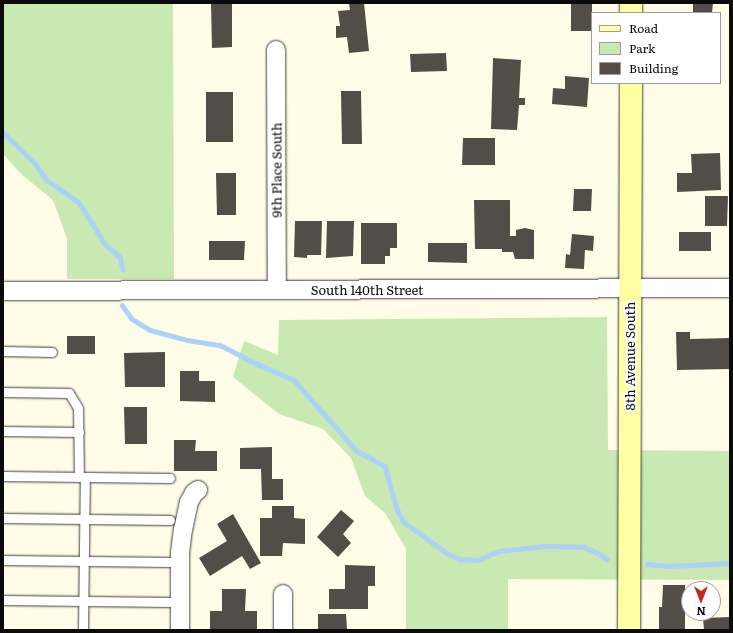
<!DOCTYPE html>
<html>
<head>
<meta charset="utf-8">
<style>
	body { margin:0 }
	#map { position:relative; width:733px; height:633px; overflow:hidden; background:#fffde8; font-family:Literata,serif }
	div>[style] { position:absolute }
	.green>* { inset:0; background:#c8e9b2 }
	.stream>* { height:4.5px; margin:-2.25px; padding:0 2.25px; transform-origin:2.25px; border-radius:2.25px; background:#acd2f7 }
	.building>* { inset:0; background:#544d47 }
	.roads { filter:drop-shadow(0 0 1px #3e3e3e) drop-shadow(0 0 1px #3e3e3e) }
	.lane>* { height:9px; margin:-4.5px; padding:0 4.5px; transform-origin:4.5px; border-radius:4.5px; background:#fff }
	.street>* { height:18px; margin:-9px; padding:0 9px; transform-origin:9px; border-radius:9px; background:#fff }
	.secondary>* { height:22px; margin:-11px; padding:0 11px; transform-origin:11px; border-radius:11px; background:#feffa3 }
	span { translate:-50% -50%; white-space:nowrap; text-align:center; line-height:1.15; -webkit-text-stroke:4px #fff; paint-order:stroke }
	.street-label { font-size:13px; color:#0b0b0b }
	.frame { position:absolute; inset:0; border:4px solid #0b0b0b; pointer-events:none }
	.legend { position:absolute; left:591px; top:12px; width:130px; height:72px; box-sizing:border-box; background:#fff; border:1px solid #9d9d9d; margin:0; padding:5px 7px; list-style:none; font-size:12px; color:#0b0b0b }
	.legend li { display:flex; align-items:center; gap:8px; height:20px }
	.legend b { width:20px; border:1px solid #9d9d9d }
	.north { position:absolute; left:681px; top:581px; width:40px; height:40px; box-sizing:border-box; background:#fff; border:1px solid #9d9d9d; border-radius:50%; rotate:180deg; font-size:11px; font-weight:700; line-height:16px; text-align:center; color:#0b0b0b }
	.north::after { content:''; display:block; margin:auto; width:14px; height:18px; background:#bd2c21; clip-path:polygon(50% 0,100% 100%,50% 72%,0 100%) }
</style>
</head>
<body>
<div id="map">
	<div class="green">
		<div style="clip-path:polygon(3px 3px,173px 3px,174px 279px,67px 279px,67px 239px,53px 200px,21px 174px,3px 154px)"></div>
		<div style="clip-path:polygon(607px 317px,608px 450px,730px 451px,730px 580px,508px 579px,508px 630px,406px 630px,406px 549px,385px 513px,365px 496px,351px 458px,323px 429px,279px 414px,233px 377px,244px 341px,278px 355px,279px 320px)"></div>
	</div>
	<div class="stream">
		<div style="left:3px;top:132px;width:45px;rotate:44.1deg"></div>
		<div style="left:35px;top:163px;width:21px;rotate:55deg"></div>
		<div style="left:47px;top:180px;width:39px;rotate:35deg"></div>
		<div style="left:79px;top:202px;width:49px;rotate:58.2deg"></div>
		<div style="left:105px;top:244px;width:20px;rotate:41deg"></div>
		<div style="left:120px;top:257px;width:13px;rotate:77deg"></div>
		<div style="left:122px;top:305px;width:17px;rotate:54deg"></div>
		<div style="left:132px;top:319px;width:21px;rotate:31deg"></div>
		<div style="left:150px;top:330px;width:38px;rotate:15deg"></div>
		<div style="left:187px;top:340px;width:33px;rotate:9deg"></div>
		<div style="left:220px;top:345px;width:35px;rotate:27deg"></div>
		<div style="left:251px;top:361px;width:47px;rotate:23.8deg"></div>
		<div style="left:294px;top:380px;width:95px;rotate:48.4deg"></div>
		<div style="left:357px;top:451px;width:32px;rotate:28deg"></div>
		<div style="left:385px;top:466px;width:45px;rotate:74.4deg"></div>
		<div style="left:397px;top:509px;width:15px;rotate:62deg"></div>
		<div style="left:404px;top:522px;width:54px;rotate:36deg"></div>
		<div style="left:448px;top:554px;width:13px;rotate:23deg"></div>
		<div style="left:460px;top:559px;width:18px;rotate:3deg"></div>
		<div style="left:478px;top:560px;width:23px;rotate:-23deg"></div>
		<div style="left:499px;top:551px;width:46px;rotate:-6.2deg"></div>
		<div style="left:545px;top:546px;width:39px;rotate:1deg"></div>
		<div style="left:584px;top:547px;width:13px;rotate:23deg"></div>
		<div style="left:596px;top:552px;width:13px;rotate:32deg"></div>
		<div style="left:647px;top:564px;width:22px;rotate:5deg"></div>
		<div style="left:669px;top:566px;width:61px;rotate:-2.8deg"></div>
	</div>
	<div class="building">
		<div style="clip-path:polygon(211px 3px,232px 3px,232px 47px,212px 48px)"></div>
		<div style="clip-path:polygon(349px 3px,364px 3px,369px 51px,349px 53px,347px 37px,336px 38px,336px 26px,340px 26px,338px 11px,350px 10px)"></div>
		<div style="clip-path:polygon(571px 3px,592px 3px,592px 31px,571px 31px)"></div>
		<div style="clip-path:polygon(693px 3px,713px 3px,712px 13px,693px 13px)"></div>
		<div style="clip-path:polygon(446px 53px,447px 71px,411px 72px,410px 54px)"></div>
		<div style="clip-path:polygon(493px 58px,521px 60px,519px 98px,525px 98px,525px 105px,519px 105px,517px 130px,491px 129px)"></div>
		<div style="clip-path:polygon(565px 76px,589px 78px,587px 107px,552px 104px,553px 88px,565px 89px)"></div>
		<div style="clip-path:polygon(341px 91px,361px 91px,362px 144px,342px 144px)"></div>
		<div style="clip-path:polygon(206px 92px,233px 92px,233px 142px,206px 142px)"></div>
		<div style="clip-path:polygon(463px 138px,495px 138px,495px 165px,462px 165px)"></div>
		<div style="clip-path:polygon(720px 153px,721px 190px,677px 192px,677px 173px,692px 173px,691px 154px)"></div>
		<div style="clip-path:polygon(216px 173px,236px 173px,236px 215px,217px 215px)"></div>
		<div style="clip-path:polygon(574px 189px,592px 189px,591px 211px,573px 211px)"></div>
		<div style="clip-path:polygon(705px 196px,728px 196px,727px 226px,705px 226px)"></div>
		<div style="clip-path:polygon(474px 200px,510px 200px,510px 236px,516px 236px,516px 230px,525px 228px,534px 230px,534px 259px,515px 259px,513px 252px,502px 252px,502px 249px,475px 249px)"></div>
		<div style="clip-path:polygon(295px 221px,322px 221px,321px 255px,307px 255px,307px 258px,294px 257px)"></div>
		<div style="clip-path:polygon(327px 221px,354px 221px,353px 256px,326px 258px)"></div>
		<div style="clip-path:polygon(361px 223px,397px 223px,397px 248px,390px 248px,390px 256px,385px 256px,385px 264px,361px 264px)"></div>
		<div style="clip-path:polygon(679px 232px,711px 232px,711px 251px,679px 251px)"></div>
		<div style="clip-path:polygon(572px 234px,594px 236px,593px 251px,585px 250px,584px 269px,565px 268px,566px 254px,570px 255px)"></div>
		<div style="clip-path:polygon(209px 241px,245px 241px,244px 260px,209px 260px)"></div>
		<div style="clip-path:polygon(428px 243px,467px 243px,467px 263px,428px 262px)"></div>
		<div style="clip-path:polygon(676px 332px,690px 332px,690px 339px,730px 338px,730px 369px,677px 370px)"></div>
		<div style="clip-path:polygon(67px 336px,95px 336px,95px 354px,67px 354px)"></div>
		<div style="clip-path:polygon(165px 352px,165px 387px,125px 387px,124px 353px)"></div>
		<div style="clip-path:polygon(180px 371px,199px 371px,199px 381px,215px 381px,215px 402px,180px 401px)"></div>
		<div style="clip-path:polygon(124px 407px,147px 407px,147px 444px,125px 444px)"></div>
		<div style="clip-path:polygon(174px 440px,196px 440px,195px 451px,217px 451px,217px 471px,174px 471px)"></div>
		<div style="clip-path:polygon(272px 447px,272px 479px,283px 479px,283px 500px,262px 500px,261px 469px,240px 469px,240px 448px)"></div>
		<div style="clip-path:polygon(272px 506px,294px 506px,294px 518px,305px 519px,305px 544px,283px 543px,282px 556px,260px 556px,260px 518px,272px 518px)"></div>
		<div style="clip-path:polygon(341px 510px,354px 521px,343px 534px,351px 543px,338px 557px,317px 537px)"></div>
		<div style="clip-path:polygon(233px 514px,261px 563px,250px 569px,242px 556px,210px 576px,199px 558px,227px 541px,217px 524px)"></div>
		<div style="clip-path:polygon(345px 565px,375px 566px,375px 586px,368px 586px,368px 609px,329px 609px,329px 589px,345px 589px)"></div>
		<div style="clip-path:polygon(663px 585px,685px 585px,685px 630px,659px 630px,659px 607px,662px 607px)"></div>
		<div style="clip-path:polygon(222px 589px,246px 589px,245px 611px,257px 611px,257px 630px,210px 630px,210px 611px,222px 611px)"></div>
		<div style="clip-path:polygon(318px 614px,346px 614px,347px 630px,318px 630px)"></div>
		<div style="clip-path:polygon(730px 617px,730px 630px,704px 630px,703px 618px)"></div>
	</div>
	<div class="roads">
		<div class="lane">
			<div style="left:3px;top:351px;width:49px;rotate:1.2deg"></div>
			<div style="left:3px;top:392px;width:66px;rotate:0.9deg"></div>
			<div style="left:69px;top:393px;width:17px;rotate:59deg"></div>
			<div style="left:78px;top:408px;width:69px;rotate:89.2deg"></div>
			<div style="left:3px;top:431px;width:76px;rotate:0.8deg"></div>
			<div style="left:3px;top:476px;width:167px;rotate:0.7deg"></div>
			<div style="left:3px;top:518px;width:167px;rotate:0.7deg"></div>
			<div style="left:3px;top:560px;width:167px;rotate:0.7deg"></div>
			<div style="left:3px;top:600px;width:167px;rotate:0.7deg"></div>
			<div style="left:83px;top:630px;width:153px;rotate:-89.3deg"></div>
		</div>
		<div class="street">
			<div style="left:276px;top:50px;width:240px;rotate:89.8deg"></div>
			<div style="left:3px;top:291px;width:727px;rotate:-0.24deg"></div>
			<div style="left:283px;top:594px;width:36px;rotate:90deg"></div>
			<div style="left:180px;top:630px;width:77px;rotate:-90deg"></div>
			<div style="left:180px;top:553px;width:23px;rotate:-83deg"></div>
			<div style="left:183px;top:530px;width:29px;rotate:-78deg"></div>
			<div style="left:189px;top:502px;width:10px;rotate:-61deg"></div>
			<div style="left:194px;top:493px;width:5px;rotate:-37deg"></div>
		</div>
		<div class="secondary">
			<div style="left:631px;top:13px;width:10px;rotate:-90deg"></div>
			<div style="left:629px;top:630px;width:547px;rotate:-89.79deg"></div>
		</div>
	</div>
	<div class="street-label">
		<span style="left:277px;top:170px;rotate:-90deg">9th Place South</span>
		<span style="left:367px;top:290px">South 140th Street</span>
		<span style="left:630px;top:356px;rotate:-90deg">8th Avenue South</span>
	</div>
	<div class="frame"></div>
	<ul class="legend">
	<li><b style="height:5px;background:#feffa3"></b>Road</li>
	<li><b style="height:11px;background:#c8e9b2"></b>Park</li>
	<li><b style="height:11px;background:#544d47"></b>Building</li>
	</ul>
	<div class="north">N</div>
</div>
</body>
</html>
